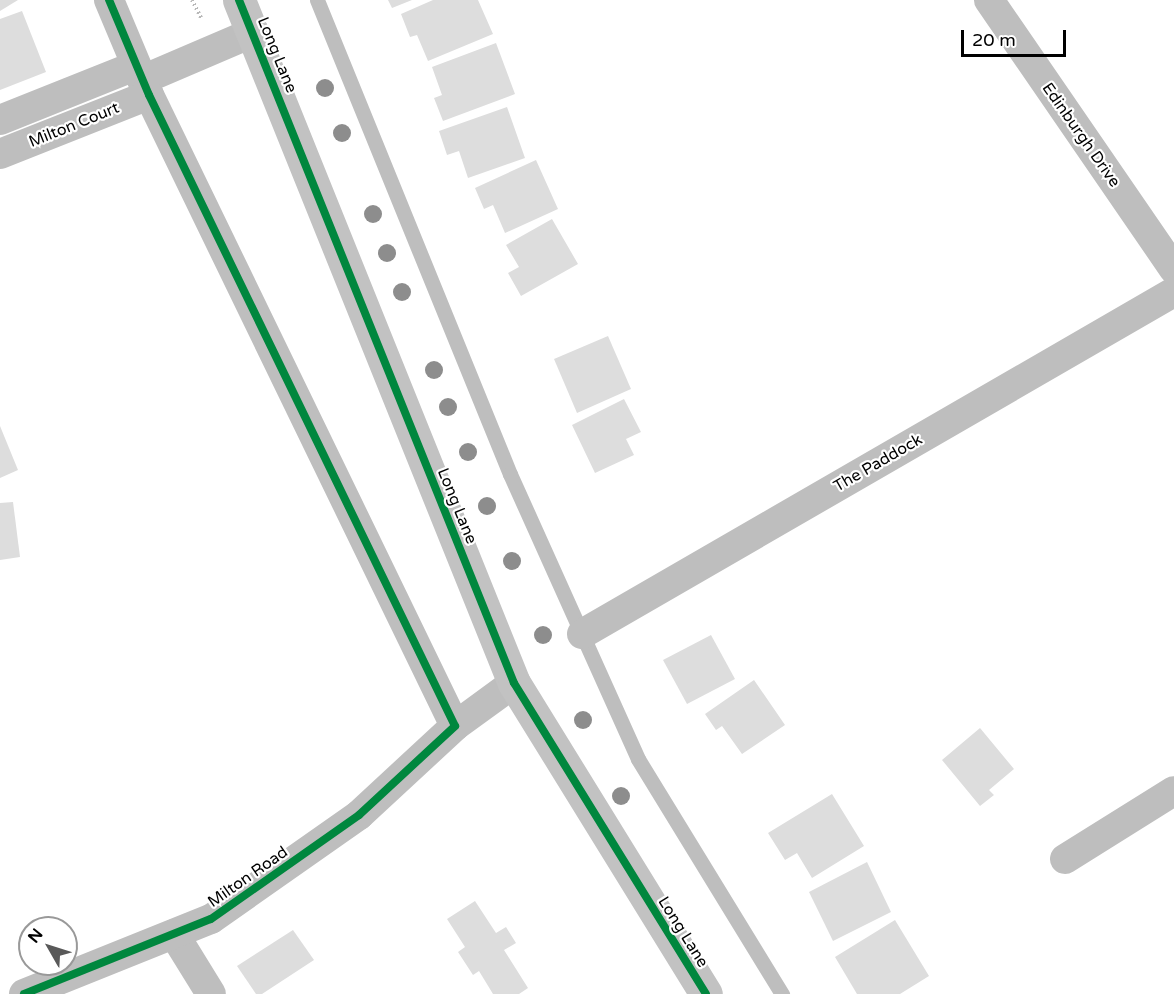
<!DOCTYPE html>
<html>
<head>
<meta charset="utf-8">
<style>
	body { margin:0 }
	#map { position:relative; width:1174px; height:994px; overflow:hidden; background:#fff; font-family:"Varela Round",sans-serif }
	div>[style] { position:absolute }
	.building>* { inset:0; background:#ddd }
	.path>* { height:4px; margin-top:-2px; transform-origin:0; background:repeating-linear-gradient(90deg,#b8b8b8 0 1.5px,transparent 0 4.5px) }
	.lane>* { height:15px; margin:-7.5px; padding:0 7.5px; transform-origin:7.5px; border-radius:7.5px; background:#bebebe }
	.street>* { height:30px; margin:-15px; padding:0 15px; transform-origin:15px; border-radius:15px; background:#bebebe }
	.secondary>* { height:33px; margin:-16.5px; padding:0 16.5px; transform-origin:16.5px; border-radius:16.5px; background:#c2c2c2 }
	.cycleway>* { height:8px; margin:-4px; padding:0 4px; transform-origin:4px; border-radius:4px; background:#00873e }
	.trees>* { width:18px; height:18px; margin:-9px; border-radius:50%; background:#8d8d8d }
	span { translate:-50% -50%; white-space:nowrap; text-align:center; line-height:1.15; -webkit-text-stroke:4.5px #fff; paint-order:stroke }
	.street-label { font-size:16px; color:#000 }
	.north { position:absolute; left:18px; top:916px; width:60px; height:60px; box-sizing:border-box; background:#fff; border:2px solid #999; border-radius:50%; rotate:309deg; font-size:16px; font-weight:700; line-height:24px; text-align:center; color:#000 }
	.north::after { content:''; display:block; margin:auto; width:21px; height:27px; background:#595959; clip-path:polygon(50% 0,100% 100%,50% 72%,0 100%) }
	.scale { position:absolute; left:961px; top:30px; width:105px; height:27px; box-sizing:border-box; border:3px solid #000; border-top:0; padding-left:8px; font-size:18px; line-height:21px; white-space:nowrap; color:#000; -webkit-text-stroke:4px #fff; paint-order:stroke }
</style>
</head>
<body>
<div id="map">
	<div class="building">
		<div style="clip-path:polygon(0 0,18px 0,0 11px)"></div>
		<div style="clip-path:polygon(388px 0,412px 0,392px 8px)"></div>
		<div style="clip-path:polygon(433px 0,478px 0,493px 34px,428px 61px,417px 35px,410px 37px,401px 14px)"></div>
		<div style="clip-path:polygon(22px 11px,46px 72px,0 90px,0 19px)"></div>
		<div style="clip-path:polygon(496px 43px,515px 94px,443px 121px,434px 98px,442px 95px,432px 67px)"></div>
		<div style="clip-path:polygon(507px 107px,525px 158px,468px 178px,459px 151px,447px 155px,439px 131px)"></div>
		<div style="clip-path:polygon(536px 160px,558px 209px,505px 233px,493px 205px,484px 209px,475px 188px)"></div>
		<div style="clip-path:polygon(552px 219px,578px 264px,521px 296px,508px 273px,519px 267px,506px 245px)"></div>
		<div style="clip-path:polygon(608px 336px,631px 389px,577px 413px,554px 359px)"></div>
		<div style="clip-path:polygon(624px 399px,641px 432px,626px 439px,634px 455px,595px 473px,572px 425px)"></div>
		<div style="clip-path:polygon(0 426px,18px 470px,0 478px)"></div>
		<div style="clip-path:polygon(13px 502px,20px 557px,0 560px,0 503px)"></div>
		<div style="clip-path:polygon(711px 635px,735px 679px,687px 704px,663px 660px)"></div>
		<div style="clip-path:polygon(754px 680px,785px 725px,742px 754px,722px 726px,716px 730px,705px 714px)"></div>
		<div style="clip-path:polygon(980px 728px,1014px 769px,989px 790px,994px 795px,980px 806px,942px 760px)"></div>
		<div style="clip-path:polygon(832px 794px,864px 846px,812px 878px,797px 853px,785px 860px,768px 833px)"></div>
		<div style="clip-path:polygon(867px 862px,891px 912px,833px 941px,809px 892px)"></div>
		<div style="clip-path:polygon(475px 901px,496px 933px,506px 927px,516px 943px,504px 950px,528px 988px,519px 994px,493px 994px,479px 971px,473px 975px,458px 952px,465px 947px,447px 919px)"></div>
		<div style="clip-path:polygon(895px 920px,929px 976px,900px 994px,857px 994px,835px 957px)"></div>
		<div style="clip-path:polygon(293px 930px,314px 960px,262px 994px,256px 994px,237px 966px)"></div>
	</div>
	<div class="path">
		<div style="left:192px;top:0;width:20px;rotate:63deg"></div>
	</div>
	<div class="lane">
		<div style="left:317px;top:0;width:512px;rotate:67.85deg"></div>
		<div style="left:510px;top:474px;width:312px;rotate:65.8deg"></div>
		<div style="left:638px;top:759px;width:276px;rotate:58.5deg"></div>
	</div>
	<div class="street">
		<div style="left:109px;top:0;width:103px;rotate:67.2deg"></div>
		<div style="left:149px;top:95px;width:701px;rotate:64.13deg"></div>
		<div style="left:989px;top:0;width:326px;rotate:55.5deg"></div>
		<div style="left:142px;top:80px;width:122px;rotate:-23.2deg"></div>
		<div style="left:0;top:120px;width:145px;rotate:-21.8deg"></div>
		<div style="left:0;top:154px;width:160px;rotate:-21.6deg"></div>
		<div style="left:582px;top:634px;width:684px;rotate:-30.02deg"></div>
		<div style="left:1065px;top:859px;width:128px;rotate:-32deg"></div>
		<div style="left:174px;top:934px;width:70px;rotate:58.3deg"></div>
		<div style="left:24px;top:994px;width:201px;rotate:-21.9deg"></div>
		<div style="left:211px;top:919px;width:181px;rotate:-35.1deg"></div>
		<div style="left:359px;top:815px;width:131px;rotate:-42.8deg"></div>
		<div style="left:455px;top:726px;width:73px;rotate:-36.1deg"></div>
	</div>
	<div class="secondary">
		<div style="left:239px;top:0;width:736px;rotate:68.07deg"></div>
		<div style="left:514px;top:683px;width:365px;rotate:58.3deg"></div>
	</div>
	<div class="cycleway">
		<div style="left:239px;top:0;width:736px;rotate:68.07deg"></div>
		<div style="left:514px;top:683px;width:365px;rotate:58.3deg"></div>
		<div style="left:24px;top:994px;width:201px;rotate:-21.9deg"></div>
		<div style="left:211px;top:919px;width:181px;rotate:-35.1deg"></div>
		<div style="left:359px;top:815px;width:131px;rotate:-42.8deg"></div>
		<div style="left:455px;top:726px;width:701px;rotate:-115.87deg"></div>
		<div style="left:149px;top:95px;width:103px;rotate:-112.8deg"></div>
	</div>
	<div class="trees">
		<div style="left:325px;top:88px"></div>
		<div style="left:342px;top:133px"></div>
		<div style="left:373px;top:214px"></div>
		<div style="left:387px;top:253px"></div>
		<div style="left:402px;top:292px"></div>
		<div style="left:434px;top:370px"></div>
		<div style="left:448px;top:407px"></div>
		<div style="left:468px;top:452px"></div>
		<div style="left:487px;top:506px"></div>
		<div style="left:512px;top:561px"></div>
		<div style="left:543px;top:635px"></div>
		<div style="left:583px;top:720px"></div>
		<div style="left:621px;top:796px"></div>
	</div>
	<div class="street-label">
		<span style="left:277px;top:55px;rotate:68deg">Long Lane</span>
		<span style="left:74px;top:125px;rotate:-22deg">Milton Court</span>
		<span style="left:1081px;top:135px;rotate:55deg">Edinburgh Drive</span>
		<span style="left:878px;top:463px;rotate:-30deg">The Paddock</span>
		<span style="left:457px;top:506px;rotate:68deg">Long Lane</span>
		<span style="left:248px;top:877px;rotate:-35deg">Milton Road</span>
		<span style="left:683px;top:932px;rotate:58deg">Long Lane</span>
	</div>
	<div class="north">N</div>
	<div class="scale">20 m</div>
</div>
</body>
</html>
